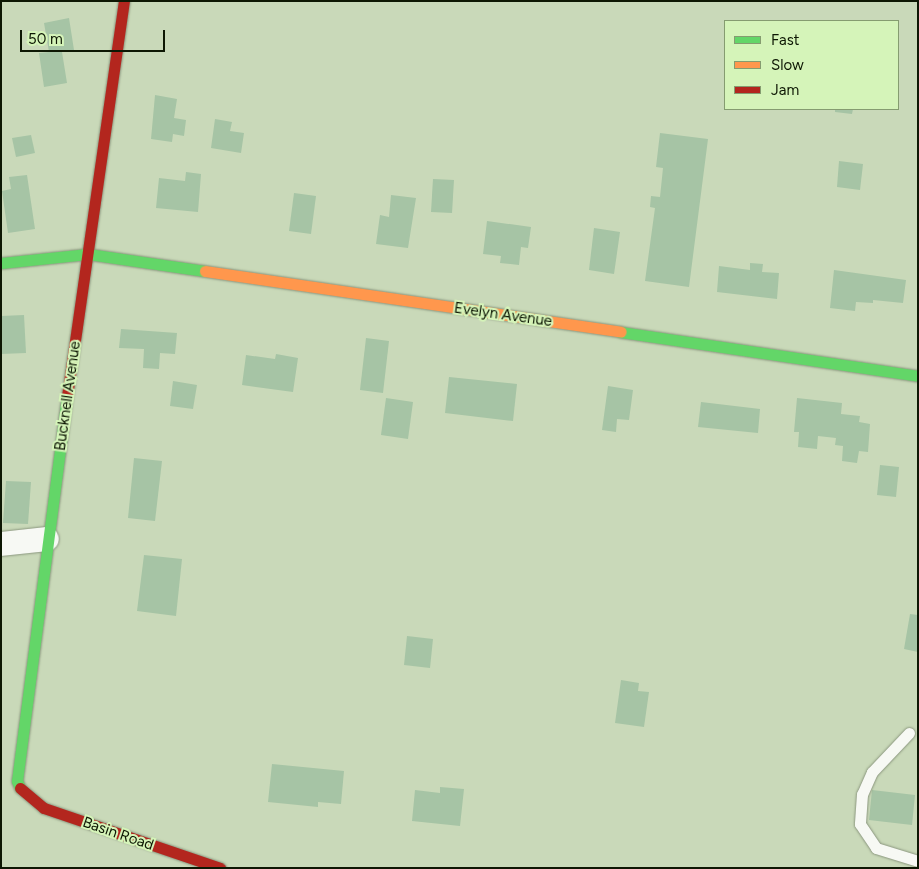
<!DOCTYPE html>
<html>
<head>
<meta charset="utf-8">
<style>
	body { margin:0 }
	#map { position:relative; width:919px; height:869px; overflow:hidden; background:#c9d9b9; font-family:Figtree,sans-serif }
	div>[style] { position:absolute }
	.building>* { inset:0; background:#a6c4a5 }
	.roads { filter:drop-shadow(0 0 1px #8b977f) drop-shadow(0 0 1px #8b977f) }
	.lane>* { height:11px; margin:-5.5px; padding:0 5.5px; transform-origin:5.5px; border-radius:5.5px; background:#f7f9f4 }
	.street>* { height:24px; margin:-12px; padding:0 12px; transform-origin:12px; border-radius:12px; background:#f7f9f4 }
	.fast>* { height:11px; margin:-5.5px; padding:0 5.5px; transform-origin:5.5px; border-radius:5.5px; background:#63d668 }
	.slow>* { height:11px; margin:-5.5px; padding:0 5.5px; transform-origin:5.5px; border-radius:5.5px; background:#ff974d }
	.jam>* { height:11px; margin:-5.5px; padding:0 5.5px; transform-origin:5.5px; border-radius:5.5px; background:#b3261e }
	span { translate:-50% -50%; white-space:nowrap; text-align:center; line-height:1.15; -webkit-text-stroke:4px #d5f4b9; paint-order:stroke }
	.street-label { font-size:15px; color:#0d1703 }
	.frame { position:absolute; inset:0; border:2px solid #0d1703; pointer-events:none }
	.legend { position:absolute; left:724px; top:20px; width:175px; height:90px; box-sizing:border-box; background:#d5f4b9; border:1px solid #859c70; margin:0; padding:6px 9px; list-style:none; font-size:15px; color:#0d1703 }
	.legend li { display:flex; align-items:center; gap:10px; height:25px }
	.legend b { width:25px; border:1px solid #859c70 }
	.scale { position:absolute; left:20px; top:30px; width:145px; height:22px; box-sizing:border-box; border:2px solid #0d1703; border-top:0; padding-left:6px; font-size:15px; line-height:18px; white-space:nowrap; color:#0d1703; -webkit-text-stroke:4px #d5f4b9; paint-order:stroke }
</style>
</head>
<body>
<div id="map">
	<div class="building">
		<div style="clip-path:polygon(69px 18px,74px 50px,62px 52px,67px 83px,44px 87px,39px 53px,49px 52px,44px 23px)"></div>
		<div style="clip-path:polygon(155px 95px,177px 99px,174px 118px,186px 120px,184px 136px,173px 134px,172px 142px,151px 139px)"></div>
		<div style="clip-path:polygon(835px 109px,853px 109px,852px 114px,835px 112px)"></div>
		<div style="clip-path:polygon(215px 119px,232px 122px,230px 131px,244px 133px,241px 153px,211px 148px)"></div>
		<div style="clip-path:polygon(660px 133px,708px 139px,689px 287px,645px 281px,655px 208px,650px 207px,651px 196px,660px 197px,663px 168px,656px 167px)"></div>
		<div style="clip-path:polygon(31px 135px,35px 153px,16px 157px,12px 138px)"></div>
		<div style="clip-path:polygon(839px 161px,863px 164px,860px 190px,837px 187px)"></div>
		<div style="clip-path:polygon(186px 172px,201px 174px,198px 212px,156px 208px,159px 178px,185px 181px)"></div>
		<div style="clip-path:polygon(27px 175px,35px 229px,8px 233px,2px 191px,11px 189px,9px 177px)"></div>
		<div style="clip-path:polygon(433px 179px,454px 180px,452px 213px,431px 212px)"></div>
		<div style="clip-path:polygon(294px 193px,316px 196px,311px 234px,289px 231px)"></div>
		<div style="clip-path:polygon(391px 195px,416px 198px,408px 248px,376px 244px,380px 215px,389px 217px)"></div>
		<div style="clip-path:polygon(487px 221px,531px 227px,528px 248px,521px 247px,519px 265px,500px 263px,501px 256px,483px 254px)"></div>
		<div style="clip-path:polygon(594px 228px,620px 232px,614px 274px,589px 270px)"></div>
		<div style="clip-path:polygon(750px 263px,763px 264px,762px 272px,779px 273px,777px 299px,717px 292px,719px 266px,750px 270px)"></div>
		<div style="clip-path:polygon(834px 270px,906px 280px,903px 303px,873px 300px,873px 303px,856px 302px,855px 311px,830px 308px)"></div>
		<div style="clip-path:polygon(24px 315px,26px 353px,1px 354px,1px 316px)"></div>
		<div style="clip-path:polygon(121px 329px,177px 333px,175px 354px,160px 353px,159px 369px,143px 368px,144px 349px,119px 348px)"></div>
		<div style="clip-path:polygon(366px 338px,389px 341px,383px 393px,360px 390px)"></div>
		<div style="clip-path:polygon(276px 354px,298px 358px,293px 392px,242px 385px,246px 355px,275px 359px)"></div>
		<div style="clip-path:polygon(449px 377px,517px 384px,513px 421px,445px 413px)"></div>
		<div style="clip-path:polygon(173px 381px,197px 385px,193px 409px,170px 406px)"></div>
		<div style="clip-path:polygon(608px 386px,633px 390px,629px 420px,617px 419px,616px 432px,602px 430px)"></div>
		<div style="clip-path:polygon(386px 398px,413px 402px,408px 439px,381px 435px)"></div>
		<div style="clip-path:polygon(797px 398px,842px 403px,841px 414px,860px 416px,859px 422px,870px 424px,868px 452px,859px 451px,857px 463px,842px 461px,843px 446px,835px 445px,836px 438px,818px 436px,817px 449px,798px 447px,799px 432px,794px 432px)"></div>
		<div style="clip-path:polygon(701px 402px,760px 409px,758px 433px,698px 427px)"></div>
		<div style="clip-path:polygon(134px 458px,162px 461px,155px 521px,128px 518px)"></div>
		<div style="clip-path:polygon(880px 465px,899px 467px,896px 497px,877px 495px)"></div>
		<div style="clip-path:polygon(6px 481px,31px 482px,28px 524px,3px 523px)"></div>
		<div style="clip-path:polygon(144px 555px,182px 559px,176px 616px,137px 611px)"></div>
		<div style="clip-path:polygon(910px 614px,918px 615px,918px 652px,904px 649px)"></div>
		<div style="clip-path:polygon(407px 636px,433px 639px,430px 668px,404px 665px)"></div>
		<div style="clip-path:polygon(621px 680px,639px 683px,638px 691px,649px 692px,644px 727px,615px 723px)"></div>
		<div style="clip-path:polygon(272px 764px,344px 771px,341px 804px,318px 802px,318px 807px,268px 802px)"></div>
		<div style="clip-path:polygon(440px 787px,464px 789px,460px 826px,412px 821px,415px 790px,440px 793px)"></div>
		<div style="clip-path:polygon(872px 790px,915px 795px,912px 825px,869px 820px)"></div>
	</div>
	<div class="roads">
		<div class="lane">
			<div style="left:909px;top:733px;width:54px;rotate:133.5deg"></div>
			<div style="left:872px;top:772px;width:24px;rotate:114deg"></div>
			<div style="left:862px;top:794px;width:30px;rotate:94deg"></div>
			<div style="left:860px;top:824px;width:29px;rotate:56deg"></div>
			<div style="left:876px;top:848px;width:44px;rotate:17.2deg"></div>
		</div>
		<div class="street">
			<div style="left:1px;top:544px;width:46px;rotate:-6.2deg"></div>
		</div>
		<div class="fast">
			<div style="left:1px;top:263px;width:87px;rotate:-5.9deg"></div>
			<div style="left:88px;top:254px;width:118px;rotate:8.3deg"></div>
			<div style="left:621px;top:332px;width:300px;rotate:8.4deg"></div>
			<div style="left:20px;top:788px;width:8px;rotate:-113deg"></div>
			<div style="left:17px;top:781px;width:388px;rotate:-82.6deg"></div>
		</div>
		<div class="slow">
			<div style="left:205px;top:271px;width:420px;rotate:8.3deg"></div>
		</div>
		<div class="jam">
			<div style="left:67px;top:396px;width:399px;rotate:-81.8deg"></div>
			<div style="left:20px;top:788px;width:31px;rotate:40deg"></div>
			<div style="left:44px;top:808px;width:186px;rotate:18.8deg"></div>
		</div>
	</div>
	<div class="street-label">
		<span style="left:503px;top:315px;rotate:8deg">Evelyn Avenue</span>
		<span style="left:68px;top:396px;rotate:-82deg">Bucknell Avenue</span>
		<span style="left:118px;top:834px;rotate:19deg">Basin Road</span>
	</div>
	<div class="frame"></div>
	<ul class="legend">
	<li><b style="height:6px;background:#63d668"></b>Fast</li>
	<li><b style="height:6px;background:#ff974d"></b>Slow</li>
	<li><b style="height:6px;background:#b3261e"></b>Jam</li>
	</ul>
	<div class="scale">50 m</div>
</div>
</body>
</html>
